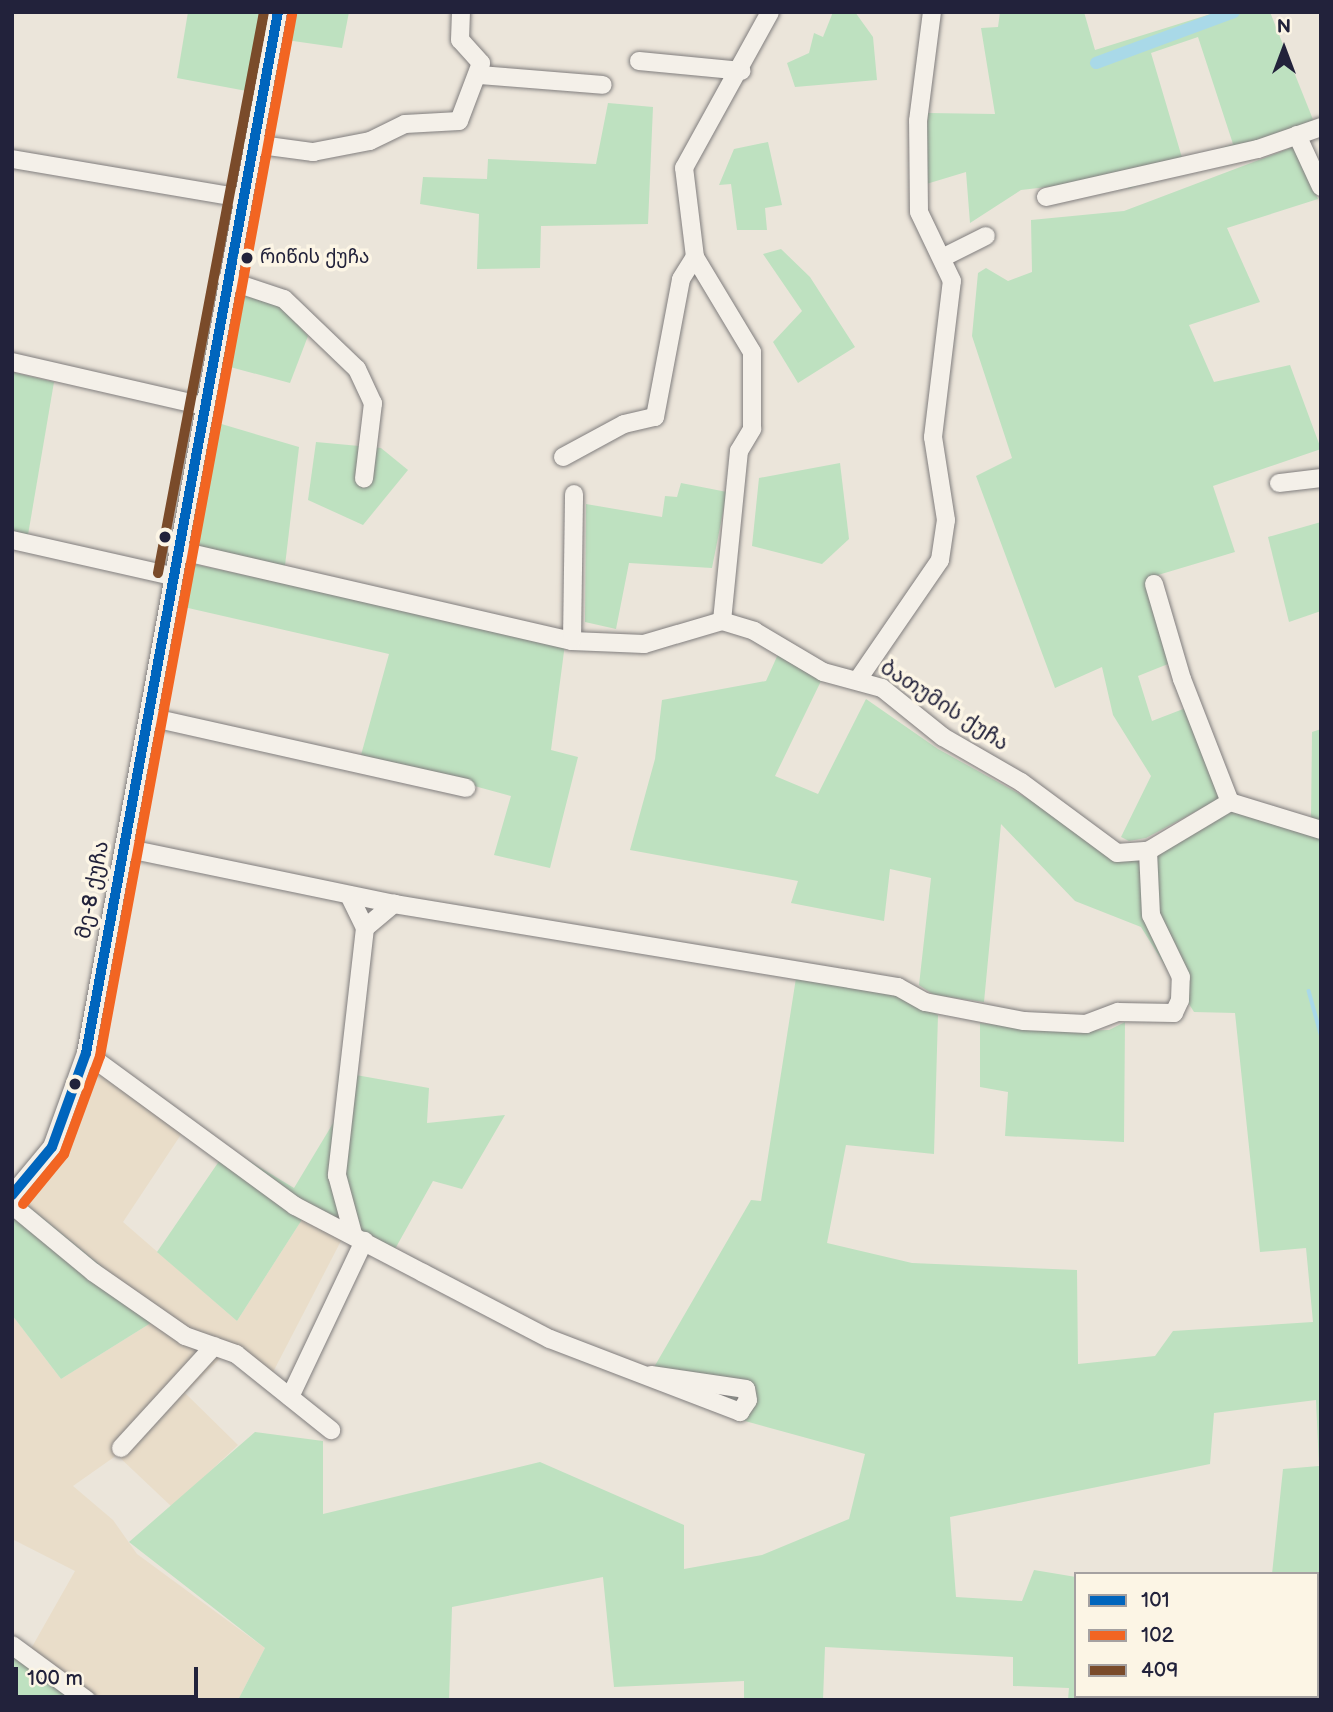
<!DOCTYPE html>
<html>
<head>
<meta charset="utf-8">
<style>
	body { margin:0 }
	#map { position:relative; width:1333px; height:1712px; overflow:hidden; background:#ebe5da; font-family:"Balsamiq Sans","Noto Sans Georgian",sans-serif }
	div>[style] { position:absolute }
	.built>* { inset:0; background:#e9ddc9 }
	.green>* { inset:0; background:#bee1c0 }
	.stream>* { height:3.5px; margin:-1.75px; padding:0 1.75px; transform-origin:1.75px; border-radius:1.75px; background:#a9d9e8 }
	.canal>* { height:12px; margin:-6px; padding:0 6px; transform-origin:6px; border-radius:6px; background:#a9d9e8 }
	.roads { filter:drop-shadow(0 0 2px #817e7e) drop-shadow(0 0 2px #817e7e) }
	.minor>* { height:18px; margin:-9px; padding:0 9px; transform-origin:9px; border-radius:9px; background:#f4f0e9 }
	.bus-1>* { height:10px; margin:-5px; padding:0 5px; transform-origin:5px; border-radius:5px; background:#0065bd }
	.bus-2>* { height:10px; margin:-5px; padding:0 5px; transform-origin:5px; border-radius:5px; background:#f26522 }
	.bus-3>* { height:10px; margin:-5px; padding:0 5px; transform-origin:5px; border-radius:5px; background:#7a4b2a }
	.dots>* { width:19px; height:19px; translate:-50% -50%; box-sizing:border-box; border:4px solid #fcf5e5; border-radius:50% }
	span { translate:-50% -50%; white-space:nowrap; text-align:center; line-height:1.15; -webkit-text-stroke:7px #fcf5e5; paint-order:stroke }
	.bus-label { font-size:19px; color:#22223b }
	.left { translate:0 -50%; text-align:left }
	.street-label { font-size:21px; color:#22223b }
	.frame { position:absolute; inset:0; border:14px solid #22223b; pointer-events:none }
	.legend { position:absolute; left:1074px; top:1572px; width:245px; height:126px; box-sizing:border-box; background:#fcf5e5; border:2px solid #a5a1a1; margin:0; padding:9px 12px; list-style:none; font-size:21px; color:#22223b }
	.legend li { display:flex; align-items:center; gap:14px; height:35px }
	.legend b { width:35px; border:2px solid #a5a1a1 }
	.north { position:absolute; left:1249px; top:14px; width:70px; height:70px; -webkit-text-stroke:5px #fcf5e5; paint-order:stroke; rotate:0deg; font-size:19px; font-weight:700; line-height:28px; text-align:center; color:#22223b }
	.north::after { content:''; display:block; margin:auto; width:24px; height:32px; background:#22223b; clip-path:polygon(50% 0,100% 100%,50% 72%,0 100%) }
	.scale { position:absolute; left:14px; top:1667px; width:184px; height:32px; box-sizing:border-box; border:4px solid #22223b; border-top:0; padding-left:9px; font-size:21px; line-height:24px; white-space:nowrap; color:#22223b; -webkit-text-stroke:5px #fcf5e5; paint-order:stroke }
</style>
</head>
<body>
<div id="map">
	<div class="built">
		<div style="clip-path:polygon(89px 1067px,182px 1133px,123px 1222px,237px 1321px,303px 1218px,343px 1237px,271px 1376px,233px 1346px,185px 1393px,238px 1445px,172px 1507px,117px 1455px,73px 1486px,113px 1520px,137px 1554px,265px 1648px,238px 1700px,94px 1700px,28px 1654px,75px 1571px,12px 1539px,12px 1315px,61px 1379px,162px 1316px,21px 1200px,54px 1164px)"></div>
	</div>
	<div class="green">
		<div style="clip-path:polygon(188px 12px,267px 12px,252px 92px,177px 78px)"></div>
		<div style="clip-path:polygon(290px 12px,349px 12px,342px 48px,286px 40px)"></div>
		<div style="clip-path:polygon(833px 12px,855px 12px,873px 37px,877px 80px,795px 87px,787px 63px,809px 53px,814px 33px,823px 37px)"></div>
		<div style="clip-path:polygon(evenodd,1000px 12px,1084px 12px,1095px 50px,1217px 12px,1270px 12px,1314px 122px,1128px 189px,1125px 178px,1021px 190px,970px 223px,966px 172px,923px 185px,928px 113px,995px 114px,981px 28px,998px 27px,1000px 12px,1198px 37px,1233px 144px,1183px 161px,1151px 53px,1198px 37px)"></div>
		<div style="clip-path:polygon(608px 103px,653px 107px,648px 224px,541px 226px,540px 268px,477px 269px,479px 214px,420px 204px,423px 177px,487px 179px,488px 159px,596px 164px)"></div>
		<div style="clip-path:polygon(768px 142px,782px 205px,765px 208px,767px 230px,737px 230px,731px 184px,719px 185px,734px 149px)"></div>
		<div style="clip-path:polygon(1293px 147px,1318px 199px,1227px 228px,1260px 302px,1189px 325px,1214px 382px,1290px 365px,1321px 449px,1213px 486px,1235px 552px,1158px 575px,1183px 658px,1138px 676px,1152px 721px,1191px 706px,1219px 799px,1146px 838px,1129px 841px,1121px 837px,1151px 776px,1113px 715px,1102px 667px,1055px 688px,976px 476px,1012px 458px,972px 336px,978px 273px,986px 268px,1008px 281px,1032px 272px,1031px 220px,1124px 211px)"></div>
		<div style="clip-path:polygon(781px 249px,810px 277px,855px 347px,798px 383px,773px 342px,802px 311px,763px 254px)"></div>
		<div style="clip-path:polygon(234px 289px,276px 300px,308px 336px,290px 383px,219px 364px)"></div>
		<div style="clip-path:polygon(12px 372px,54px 382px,28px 535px,12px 532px)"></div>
		<div style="clip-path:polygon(208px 420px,299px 447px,284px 574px,184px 548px)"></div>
		<div style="clip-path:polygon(316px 442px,381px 448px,408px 470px,363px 525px,308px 500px)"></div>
		<div style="clip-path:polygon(840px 463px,849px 539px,822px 564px,752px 546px,759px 478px)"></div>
		<div style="clip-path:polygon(681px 483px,727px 492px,712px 568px,629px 563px,616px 629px,585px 622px,586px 504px,662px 517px,665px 496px,677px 497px)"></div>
		<div style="clip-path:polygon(1321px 522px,1321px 611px,1289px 622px,1268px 537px)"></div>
		<div style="clip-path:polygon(184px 562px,565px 644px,551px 750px,578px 757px,550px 868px,494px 855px,511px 796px,361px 755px,389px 654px,175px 605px)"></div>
		<div style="clip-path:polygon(evenodd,779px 652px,821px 681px,775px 776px,818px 794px,866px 699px,938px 749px,1136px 858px,1231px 807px,1321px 832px,1321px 1700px,1068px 1700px,1069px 1688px,1013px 1686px,1013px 1657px,825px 1647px,823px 1700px,744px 1700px,744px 1681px,614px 1687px,603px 1577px,452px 1607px,449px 1700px,238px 1700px,265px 1648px,129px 1542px,255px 1432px,323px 1441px,323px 1514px,540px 1462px,684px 1525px,684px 1569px,762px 1555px,849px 1519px,865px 1454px,727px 1416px,646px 1381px,751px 1200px,761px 1201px,796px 978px,894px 992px,938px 1015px,934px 1154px,846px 1145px,827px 1243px,912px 1263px,1077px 1270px,1078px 1364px,1155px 1356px,1173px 1331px,1313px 1322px,1306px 1248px,1260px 1252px,1235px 1013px,1194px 1012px,1141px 927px,1075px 901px,1001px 824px,984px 1002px,934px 995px,919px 985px,931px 878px,890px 869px,884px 921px,791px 903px,798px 881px,630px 850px,655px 759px,662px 700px,766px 681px,779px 652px,1316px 1400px,1319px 1466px,1283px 1469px,1272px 1574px,1317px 1574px,1317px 1696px,1076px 1696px,1076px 1577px,1034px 1570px,1022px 1601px,956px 1597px,950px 1517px,1210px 1464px,1214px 1413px,1316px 1400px)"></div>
		<div style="clip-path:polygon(1321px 729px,1321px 822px,1311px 819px,1312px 732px)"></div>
		<div style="clip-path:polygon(1125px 1022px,1124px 1142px,1005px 1136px,1008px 1092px,980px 1087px,980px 1023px,1060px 1031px,1109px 1030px)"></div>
		<div style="clip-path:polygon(339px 1072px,429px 1088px,427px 1123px,505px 1115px,462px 1189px,433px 1181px,395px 1249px,359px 1231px,303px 1218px,237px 1321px,157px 1252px,228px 1148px,294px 1188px,335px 1120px)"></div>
		<div style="clip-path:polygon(21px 1200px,162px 1316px,61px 1379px,12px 1315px,12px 1209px)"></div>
		<div style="clip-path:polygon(12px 1651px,78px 1700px,12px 1700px)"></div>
	</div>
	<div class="stream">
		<div style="left:1309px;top:991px;width:45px;rotate:74.4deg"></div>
	</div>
	<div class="canal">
		<div style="left:1096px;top:63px;width:147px;rotate:-20.3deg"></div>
	</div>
	<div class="roads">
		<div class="minor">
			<div style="left:639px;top:61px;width:103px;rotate:5.5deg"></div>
			<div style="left:480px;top:75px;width:123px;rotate:4.6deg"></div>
			<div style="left:1297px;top:135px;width:57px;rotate:65.2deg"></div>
			<div style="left:253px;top:144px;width:61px;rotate:7.6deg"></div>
			<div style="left:313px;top:152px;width:58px;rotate:-10.9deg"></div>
			<div style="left:370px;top:141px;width:39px;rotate:-26deg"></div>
			<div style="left:405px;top:124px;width:54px;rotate:-3.2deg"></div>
			<div style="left:459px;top:121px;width:62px;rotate:-69.2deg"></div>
			<div style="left:481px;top:63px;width:31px;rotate:-132deg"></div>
			<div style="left:460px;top:40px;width:28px;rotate:-88deg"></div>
			<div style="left:12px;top:159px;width:234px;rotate:9.6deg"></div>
			<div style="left:1046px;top:197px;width:217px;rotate:-12.8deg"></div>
			<div style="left:1258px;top:149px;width:67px;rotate:-19.2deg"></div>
			<div style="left:942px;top:258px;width:49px;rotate:-26.6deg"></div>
			<div style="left:227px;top:280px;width:60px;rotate:18.4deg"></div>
			<div style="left:284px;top:299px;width:101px;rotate:43.8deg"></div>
			<div style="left:357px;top:369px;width:38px;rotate:65deg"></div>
			<div style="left:373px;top:403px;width:76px;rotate:96.8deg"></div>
			<div style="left:12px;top:362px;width:197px;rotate:12.9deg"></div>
			<div style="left:563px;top:457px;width:69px;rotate:-28.4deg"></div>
			<div style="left:624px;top:424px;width:32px;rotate:-13deg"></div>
			<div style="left:655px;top:417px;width:140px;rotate:-79.3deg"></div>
			<div style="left:681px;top:279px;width:26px;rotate:-58deg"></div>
			<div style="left:1279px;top:483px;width:42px;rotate:-6.8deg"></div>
			<div style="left:12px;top:540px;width:164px;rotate:12.7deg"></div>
			<div style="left:177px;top:550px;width:405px;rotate:13deg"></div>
			<div style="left:572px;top:641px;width:72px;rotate:2.4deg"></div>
			<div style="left:644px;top:644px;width:81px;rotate:-16.4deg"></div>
			<div style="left:722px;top:621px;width:34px;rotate:17deg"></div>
			<div style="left:754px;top:631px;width:80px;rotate:30.7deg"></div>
			<div style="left:823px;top:672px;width:61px;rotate:15.2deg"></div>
			<div style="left:882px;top:688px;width:78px;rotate:38.8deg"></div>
			<div style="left:943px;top:737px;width:90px;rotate:30deg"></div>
			<div style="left:1021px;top:782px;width:119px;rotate:36.5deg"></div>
			<div style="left:1117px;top:853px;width:31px;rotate:-4deg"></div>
			<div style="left:1148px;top:851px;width:96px;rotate:-30.9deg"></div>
			<div style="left:1230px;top:802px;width:95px;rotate:17.1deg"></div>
			<div style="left:1154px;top:584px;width:99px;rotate:73.6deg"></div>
			<div style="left:1182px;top:679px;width:132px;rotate:68.7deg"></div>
			<div style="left:722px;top:621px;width:171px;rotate:-84.3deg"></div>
			<div style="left:739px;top:451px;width:26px;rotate:-59deg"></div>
			<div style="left:752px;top:429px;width:77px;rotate:-90deg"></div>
			<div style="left:752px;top:352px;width:111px;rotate:-121deg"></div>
			<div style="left:695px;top:257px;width:90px;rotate:-97deg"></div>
			<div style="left:684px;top:168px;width:178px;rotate:-61.1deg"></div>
			<div style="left:572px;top:641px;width:147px;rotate:-89.2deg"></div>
			<div style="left:859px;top:678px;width:143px;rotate:-55.5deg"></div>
			<div style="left:940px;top:560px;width:40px;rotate:-81.5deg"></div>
			<div style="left:946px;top:520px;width:84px;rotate:-98.9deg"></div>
			<div style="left:933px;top:437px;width:157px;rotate:-83.1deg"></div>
			<div style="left:952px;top:281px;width:76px;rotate:-115.6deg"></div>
			<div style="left:919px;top:212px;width:91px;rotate:-90.6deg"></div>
			<div style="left:918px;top:121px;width:110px;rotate:-82.7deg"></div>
			<div style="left:149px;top:717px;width:325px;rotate:12.6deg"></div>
			<div style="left:124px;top:848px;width:276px;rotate:11.7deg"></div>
			<div style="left:394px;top:904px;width:511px;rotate:9.35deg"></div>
			<div style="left:898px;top:987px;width:31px;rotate:29deg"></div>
			<div style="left:925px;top:1002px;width:101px;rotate:10.9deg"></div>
			<div style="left:1024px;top:1021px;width:62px;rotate:2.8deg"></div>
			<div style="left:1086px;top:1024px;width:34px;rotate:-21deg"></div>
			<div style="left:1118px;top:1012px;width:56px;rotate:1deg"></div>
			<div style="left:1174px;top:1013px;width:14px;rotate:-65deg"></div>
			<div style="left:1180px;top:1000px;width:23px;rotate:-88deg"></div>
			<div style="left:1181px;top:977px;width:69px;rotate:-115.8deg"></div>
			<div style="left:1151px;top:915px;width:64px;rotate:-92.7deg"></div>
			<div style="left:349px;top:895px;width:37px;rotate:64deg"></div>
			<div style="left:365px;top:928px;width:249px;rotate:96.5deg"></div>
			<div style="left:337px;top:1175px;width:61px;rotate:74.8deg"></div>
			<div style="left:365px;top:928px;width:38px;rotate:-40deg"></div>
			<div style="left:86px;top:1053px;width:259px;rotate:36.2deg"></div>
			<div style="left:295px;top:1206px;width:144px;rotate:27.6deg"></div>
			<div style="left:423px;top:1273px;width:143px;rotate:27.5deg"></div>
			<div style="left:550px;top:1339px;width:204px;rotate:21deg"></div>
			<div style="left:740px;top:1412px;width:14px;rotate:-56deg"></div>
			<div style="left:748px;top:1400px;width:11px;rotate:-100deg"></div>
			<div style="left:746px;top:1389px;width:96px;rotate:-171.6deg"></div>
			<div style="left:12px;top:1195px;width:62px;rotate:-50.2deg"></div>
			<div style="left:52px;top:1147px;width:100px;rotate:-70.1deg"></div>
			<div style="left:86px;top:1053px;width:1059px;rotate:-79.55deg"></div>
			<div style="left:12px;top:1205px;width:105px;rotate:39.6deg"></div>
			<div style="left:93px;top:1272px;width:112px;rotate:34.8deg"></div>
			<div style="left:185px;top:1336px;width:54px;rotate:19.4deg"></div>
			<div style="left:236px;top:1354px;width:122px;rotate:38.7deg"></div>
			<div style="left:290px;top:1397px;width:173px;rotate:-64.6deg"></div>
			<div style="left:121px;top:1448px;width:138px;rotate:-47.6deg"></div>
			<div style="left:12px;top:1645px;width:93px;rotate:36.3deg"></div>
		</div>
	</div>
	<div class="bus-1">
		<div style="left:12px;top:1195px;width:62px;rotate:-50.2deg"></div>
		<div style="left:52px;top:1147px;width:100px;rotate:-70.1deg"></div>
		<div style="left:86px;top:1053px;width:1059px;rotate:-79.55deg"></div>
	</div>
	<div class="bus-2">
		<div style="left:23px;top:1204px;width:65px;rotate:-50.6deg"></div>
		<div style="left:64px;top:1154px;width:104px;rotate:-69.8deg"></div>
		<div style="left:100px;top:1056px;width:1059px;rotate:-79.55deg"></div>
	</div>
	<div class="bus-3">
		<div style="left:158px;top:573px;width:571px;rotate:-79.3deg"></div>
	</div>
	<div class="dots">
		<div style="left:247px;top:258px;background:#22223b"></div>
		<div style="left:165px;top:537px;background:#22223b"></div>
		<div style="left:75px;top:1084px;background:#22223b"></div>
	</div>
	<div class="bus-label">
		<span class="left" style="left:260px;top:258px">რიწის ქუჩა</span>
	</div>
	<div class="street-label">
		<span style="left:944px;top:706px;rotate:33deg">ბათუმის ქუჩა</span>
		<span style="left:93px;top:890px;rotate:-79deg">მე-8 ქუჩა</span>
	</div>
	<div class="frame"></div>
	<ul class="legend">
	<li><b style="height:9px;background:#0065bd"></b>101</li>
	<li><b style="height:9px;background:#f26522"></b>102</li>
	<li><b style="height:9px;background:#7a4b2a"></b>409</li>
	</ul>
	<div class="north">N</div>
	<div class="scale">100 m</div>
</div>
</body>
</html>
